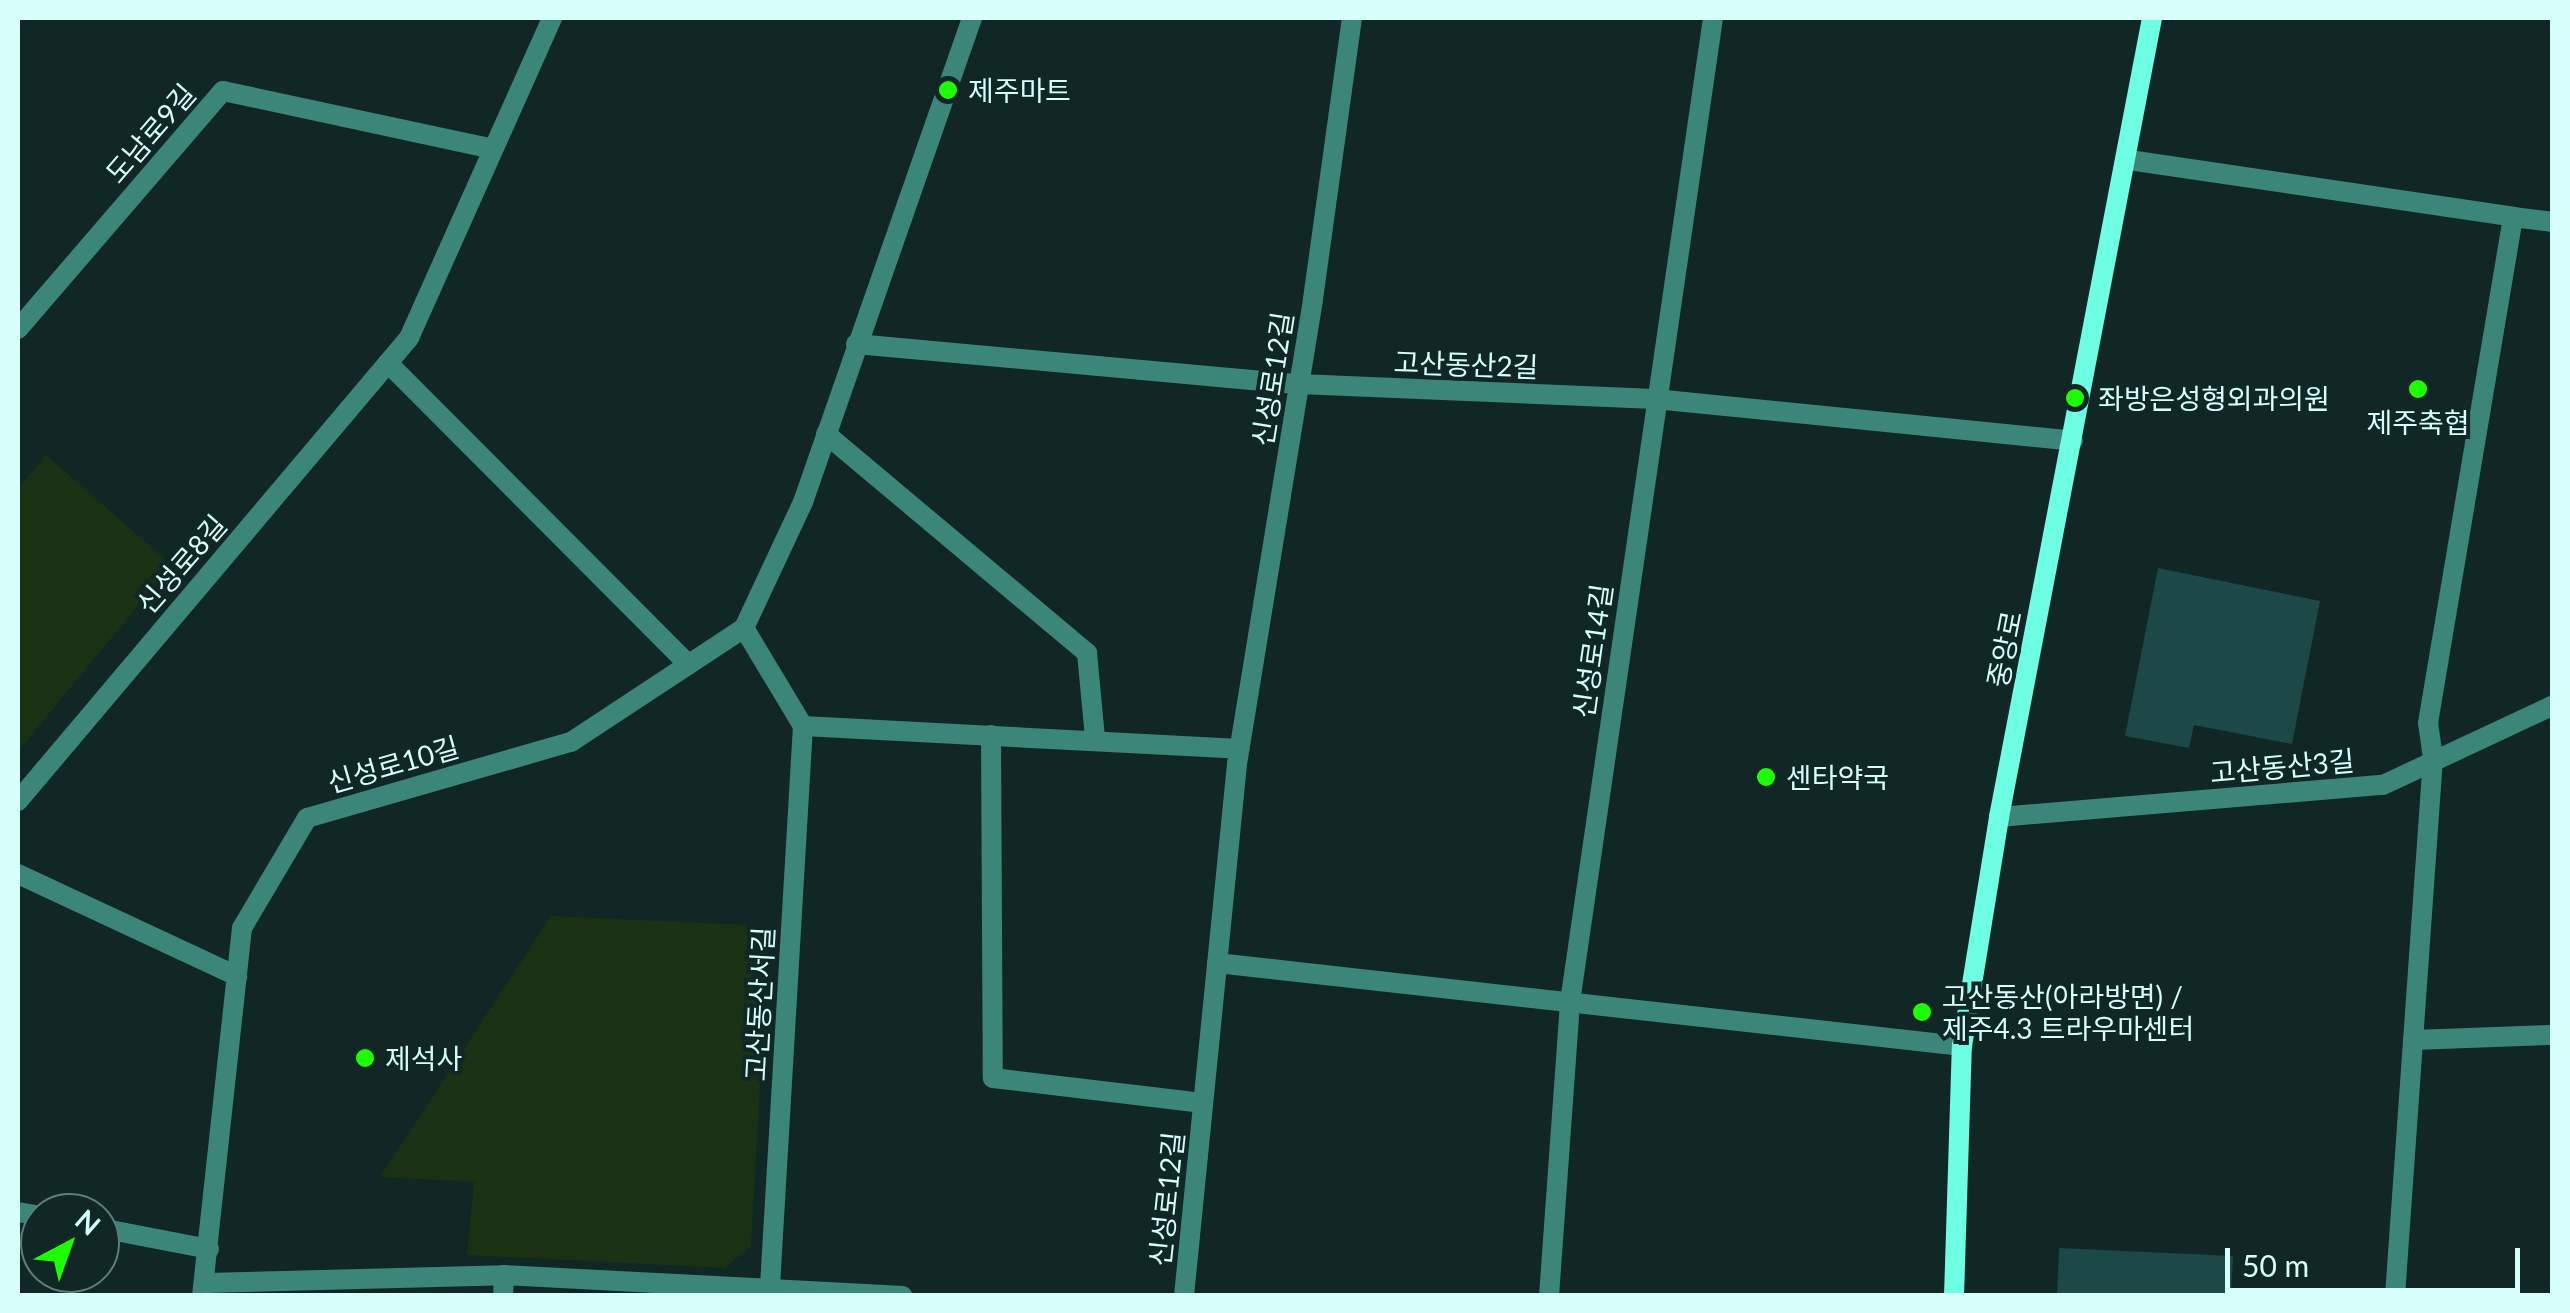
<!DOCTYPE html>
<html>
<head>
<meta charset="utf-8">
<style>
	body { margin:0 }
	#map { position:relative; width:2570px; height:1313px; overflow:hidden; background:#102726; font-family:Lato,"Noto Sans KR",sans-serif }
	div>[style] { position:absolute }
	.green>* { inset:0; background:#1a3113 }
	.building>* { inset:0; background:#1c4848 }
	.street>* { height:20px; margin:-10px; padding:0 10px; transform-origin:10px; border-radius:10px; background:#3b8679 }
	.secondary>* { height:20px; margin:-10px; padding:0 10px; transform-origin:10px; border-radius:10px; background:#6efee4 }
	.dots>* { width:28px; height:28px; translate:-50% -50%; box-sizing:border-box; border:5px solid #102726; border-radius:50% }
	span { translate:-50% -50%; white-space:nowrap; text-align:center; line-height:1.15; -webkit-text-stroke:8px #102726; paint-order:stroke }
	.poi-label { font-size:28px; color:#d6fffb }
	.left { translate:0 -50%; text-align:left }
	.street-label { font-size:28px; color:#d6fffb }
	.frame { position:absolute; inset:0; border:20px solid #d6fffb; pointer-events:none }
	.north { position:absolute; left:20px; top:1193px; width:100px; height:100px; box-sizing:border-box; background:#102726; border:2px solid #5f7d7b; border-radius:50%; rotate:41deg; font-size:28px; font-weight:700; line-height:40px; text-align:center; color:#d6fffb }
	.north::after { content:''; display:block; margin:auto; width:35px; height:45px; background:#1efe03; clip-path:polygon(50% 0,100% 100%,50% 72%,0 100%) }
	.scale { position:absolute; left:2225px; top:1248px; width:295px; height:45px; box-sizing:border-box; border:5px solid #d6fffb; border-top:0; padding-left:12px; font-size:30px; line-height:35px; white-space:nowrap; color:#d6fffb; -webkit-text-stroke:8px #102726; paint-order:stroke }
</style>
</head>
<body>
<div id="map">
	<div class="green">
		<div style="clip-path:polygon(46px 455px,172px 565px,18px 751px,18px 489px)"></div>
		<div style="clip-path:polygon(551px 916px,769px 926px,751px 1246px,725px 1268px,467px 1255px,474px 1182px,380px 1177px)"></div>
	</div>
	<div class="building">
		<div style="clip-path:polygon(2158px 568px,2320px 601px,2292px 744px,2194px 725px,2189px 748px,2125px 736px)"></div>
		<div style="clip-path:polygon(2059px 1248px,2233px 1256px,2231px 1296px,2057px 1296px)"></div>
	</div>
	<div class="street">
		<div style="left:2129px;top:160px;width:388px;rotate:8.4deg"></div>
		<div style="left:18px;top:329px;width:314px;rotate:-49.3deg"></div>
		<div style="left:223px;top:91px;width:276px;rotate:12.1deg"></div>
		<div style="left:856px;top:344px;width:445px;rotate:5.2deg"></div>
		<div style="left:1299px;top:384px;width:356px;rotate:2.4deg"></div>
		<div style="left:1655px;top:399px;width:420px;rotate:5.7deg"></div>
		<div style="left:388px;top:363px;width:426px;rotate:45.1deg"></div>
		<div style="left:826px;top:434px;width:341px;rotate:40deg"></div>
		<div style="left:1087px;top:653px;width:84px;rotate:84.6deg"></div>
		<div style="left:744px;top:628px;width:114px;rotate:59deg"></div>
		<div style="left:803px;top:726px;width:437px;rotate:3deg"></div>
		<div style="left:991px;top:735px;width:343px;rotate:89.7deg"></div>
		<div style="left:993px;top:1078px;width:211px;rotate:6.8deg"></div>
		<div style="left:18px;top:801px;width:606px;rotate:-49.82deg"></div>
		<div style="left:409px;top:338px;width:350px;rotate:-65.9deg"></div>
		<div style="left:1999px;top:817px;width:385px;rotate:-4.8deg"></div>
		<div style="left:2383px;top:785px;width:187px;rotate:-25.1deg"></div>
		<div style="left:18px;top:874px;width:242px;rotate:25deg"></div>
		<div style="left:1217px;top:963px;width:750px;rotate:6.36deg"></div>
		<div style="left:2413px;top:1040px;width:139px;rotate:-2.1deg"></div>
		<div style="left:18px;top:1212px;width:22px;rotate:10deg"></div>
		<div style="left:100px;top:1228px;width:111px;rotate:10.9deg"></div>
		<div style="left:205px;top:1283px;width:299px;rotate:-1.5deg"></div>
		<div style="left:504px;top:1275px;width:399px;rotate:3deg"></div>
		<div style="left:770px;top:1286px;width:561px;rotate:-86.63deg"></div>
		<div style="left:202px;top:1296px;width:370px;rotate:-83.8deg"></div>
		<div style="left:242px;top:928px;width:128px;rotate:-59.4deg"></div>
		<div style="left:307px;top:818px;width:275px;rotate:-16.1deg"></div>
		<div style="left:571px;top:742px;width:207px;rotate:-33.4deg"></div>
		<div style="left:744px;top:628px;width:139px;rotate:-64.9deg"></div>
		<div style="left:803px;top:502px;width:513px;rotate:-70.75deg"></div>
		<div style="left:503px;top:1296px;width:21px;rotate:-87deg"></div>
		<div style="left:1184px;top:1296px;width:535px;rotate:-84.31deg"></div>
		<div style="left:1237px;top:764px;width:471px;rotate:-80.7deg"></div>
		<div style="left:1313px;top:299px;width:284px;rotate:-82.1deg"></div>
		<div style="left:1549px;top:1296px;width:295px;rotate:-85.9deg"></div>
		<div style="left:1570px;top:1002px;width:994px;rotate:-81.73deg"></div>
		<div style="left:2395px;top:1296px;width:539px;rotate:-85.96deg"></div>
		<div style="left:2433px;top:758px;width:35px;rotate:-98deg"></div>
		<div style="left:2428px;top:723px;width:513px;rotate:-80.46deg"></div>
		<div style="left:2513px;top:217px;width:39px;rotate:7deg"></div>
	</div>
	<div class="secondary">
		<div style="left:1954px;top:1296px;width:250px;rotate:-88.2deg"></div>
		<div style="left:1962px;top:1046px;width:232px;rotate:-80.8deg"></div>
		<div style="left:1999px;top:817px;width:814px;rotate:-79.16deg"></div>
	</div>
	<div class="dots">
		<div style="left:948px;top:90px;background:#1efe03"></div>
		<div style="left:2418px;top:389px;background:#1efe03"></div>
		<div style="left:2075px;top:398px;background:#1efe03"></div>
		<div style="left:1766px;top:777px;background:#1efe03"></div>
		<div style="left:1922px;top:1012px;background:#1efe03"></div>
		<div style="left:365px;top:1058px;background:#1efe03"></div>
	</div>
	<div class="poi-label">
		<span class="left" style="left:968px;top:90px">제주마트</span>
		<span class="left" style="left:2098px;top:398px">좌방은성형외과의원</span>
		<span style="left:2418px;top:422px">제주축협</span>
		<span class="left" style="left:1786px;top:777px">센타약국</span>
		<span class="left" style="left:1942px;top:1012px">고산동산(아라방면) /<br>제주4.3 트라우마센터</span>
		<span class="left" style="left:385px;top:1058px">제석사</span>
	</div>
	<div class="street-label">
		<span style="left:150px;top:133px;rotate:-49deg">도남로9길</span>
		<span style="left:1466px;top:364px;rotate:2deg">고산동산2길</span>
		<span style="left:1272px;top:379px;rotate:-81deg">신성로12길</span>
		<span style="left:181px;top:564px;rotate:-49deg">신성로8길</span>
		<span style="left:2004px;top:649px;rotate:-79deg">중앙로</span>
		<span style="left:1592px;top:651px;rotate:-82deg">신성로14길</span>
		<span style="left:393px;top:764px;rotate:-16deg">신성로10길</span>
		<span style="left:2282px;top:766px;rotate:-5deg">고산동산3길</span>
		<span style="left:759px;top:1004px;rotate:-87deg">고산동산서길</span>
		<span style="left:1166px;top:1199px;rotate:-84deg">신성로12길</span>
	</div>
	<div class="frame"></div>
	<div class="north">N</div>
	<div class="scale">50 m</div>
</div>
</body>
</html>
